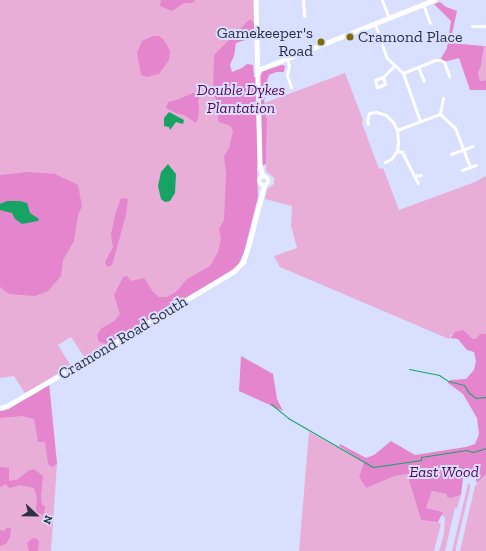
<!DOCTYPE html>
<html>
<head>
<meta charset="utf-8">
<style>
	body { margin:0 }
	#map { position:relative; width:486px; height:551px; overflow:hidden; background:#d8dfff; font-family:"Zilla Slab",serif }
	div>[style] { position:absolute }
	.green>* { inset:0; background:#e8aed8 }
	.forest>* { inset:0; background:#e485ce }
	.water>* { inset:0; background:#16a363 }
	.stream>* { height:1px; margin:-0.5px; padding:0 0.5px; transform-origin:0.5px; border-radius:0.5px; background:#16a363 }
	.street>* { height:3px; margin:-1.5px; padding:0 1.5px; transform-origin:1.5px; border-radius:1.5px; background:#fff }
	.secondary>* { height:4.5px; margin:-2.25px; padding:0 2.25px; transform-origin:2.25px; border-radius:2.25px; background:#fff }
	.secondary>.ring { margin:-2.25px; padding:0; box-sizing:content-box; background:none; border:4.5px solid #fff; border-radius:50% }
	.dots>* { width:11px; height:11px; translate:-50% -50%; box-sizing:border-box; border:2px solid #d8dfff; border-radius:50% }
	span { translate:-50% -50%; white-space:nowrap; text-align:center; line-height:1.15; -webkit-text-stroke:4px #d8dfff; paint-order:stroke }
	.poi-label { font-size:16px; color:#2d303f }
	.right { translate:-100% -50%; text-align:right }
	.left { translate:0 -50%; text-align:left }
	.park-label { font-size:16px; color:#5f0651; font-style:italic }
	.street-label { font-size:16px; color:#2d303f }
	.north { position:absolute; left:16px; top:495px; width:40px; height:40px; -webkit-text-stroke:3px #d8dfff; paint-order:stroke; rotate:112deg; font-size:11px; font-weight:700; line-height:16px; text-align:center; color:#2d303f }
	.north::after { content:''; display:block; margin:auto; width:14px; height:18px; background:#2d303f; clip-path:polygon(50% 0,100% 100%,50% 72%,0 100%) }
</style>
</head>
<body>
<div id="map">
	<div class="green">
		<div style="clip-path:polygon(0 0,255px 0,255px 21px,223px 58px,238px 122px,239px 266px,85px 358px,71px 337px,58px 345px,71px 366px,25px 393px,14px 376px,0 378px)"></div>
		<div style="clip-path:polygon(484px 46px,486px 46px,486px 80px,480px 81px,478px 73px,481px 66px)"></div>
		<div style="clip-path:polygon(345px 73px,363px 120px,362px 123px,379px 169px,383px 168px,399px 210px,475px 182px,486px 176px,486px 334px,482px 334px,477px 338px,473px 339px,465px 334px,451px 335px,449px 339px,280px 267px,274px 256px,297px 248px,291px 226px,292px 206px,265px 199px,267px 189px,274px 184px,274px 178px,266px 171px,267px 121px,264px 103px)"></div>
		<div style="clip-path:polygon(49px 384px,57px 464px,51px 551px,0 551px,0 411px,6px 410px)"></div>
		<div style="clip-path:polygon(309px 432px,364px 462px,359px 477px,366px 488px,395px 476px,407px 474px,421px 520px,438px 522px,441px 524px,434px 551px,299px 551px)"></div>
		<div style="clip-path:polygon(486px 474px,486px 551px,460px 551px,475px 486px)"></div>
		<div style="clip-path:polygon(468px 484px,470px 484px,470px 488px,456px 548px,456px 551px,452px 551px)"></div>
		<div style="clip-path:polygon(432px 491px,447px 494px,451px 498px,461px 495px,457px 508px,455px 508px,445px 551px,439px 551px,444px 534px,445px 517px,441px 515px,443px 512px,426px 508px)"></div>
	</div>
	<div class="forest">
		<div style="clip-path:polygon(161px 0,195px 0,192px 3px,184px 3px,172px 11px,160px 6px)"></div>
		<div style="clip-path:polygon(440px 2px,446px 7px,457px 11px,450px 43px,484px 46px,481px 66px,478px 73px,480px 81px,486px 80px,486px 90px,470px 90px,459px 58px,444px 62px,440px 60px,447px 48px,451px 21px,434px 4px)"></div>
		<div style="clip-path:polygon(250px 19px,255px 24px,255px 37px,236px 43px,234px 56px,230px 65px,232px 72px,242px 68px,247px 64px,253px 65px,254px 77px,260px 77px,263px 71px,282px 65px,285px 66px,284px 72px,276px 72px,269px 75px,265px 87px,264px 108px,267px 120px,266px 164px,257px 168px,258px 197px,244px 252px,238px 266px,188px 298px,186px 306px,126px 342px,112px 341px,107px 344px,99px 342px,97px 335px,101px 329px,114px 321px,120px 314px,114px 295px,123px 277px,127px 276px,131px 281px,144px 278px,153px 292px,159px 297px,167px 297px,176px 292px,187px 279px,210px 266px,218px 252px,221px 239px,219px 229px,224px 220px,226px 173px,224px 156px,229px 148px,233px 131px,231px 126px,219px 122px,217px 114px,218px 105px,213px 91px,214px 55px)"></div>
		<div style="clip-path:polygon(153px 36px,159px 36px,164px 40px,170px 51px,169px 60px,159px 74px,147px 77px,141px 75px,137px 53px,142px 41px)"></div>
		<div style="clip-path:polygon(198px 91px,200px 94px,198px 101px,199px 109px,198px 119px,196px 123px,184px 115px,176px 113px,166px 108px,168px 102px,179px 99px)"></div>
		<div style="clip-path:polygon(28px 172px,55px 174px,78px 185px,82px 206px,78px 215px,74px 241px,63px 260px,61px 276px,48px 291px,35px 296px,9px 294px,0 287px,0 175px)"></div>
		<div style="clip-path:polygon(121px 198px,128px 199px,126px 215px,112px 265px,107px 267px,105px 262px,113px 247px,111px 234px,116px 212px)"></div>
		<div style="clip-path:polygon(463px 330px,473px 339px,477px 338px,480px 334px,486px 334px,486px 474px,477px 483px,475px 476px,470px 474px,466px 475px,463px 478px,461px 495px,451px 498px,447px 497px,447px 494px,432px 491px,426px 508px,443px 512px,438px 522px,421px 520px,407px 474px,395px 476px,366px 488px,359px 477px,364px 462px,339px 446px,340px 444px,366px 458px,374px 455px,391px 441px,415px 455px,466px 447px,475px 444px,479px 434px,477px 418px,463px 394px,448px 383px,450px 380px,466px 379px,474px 370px,476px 361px,474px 352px,467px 350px,458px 339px,450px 338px,455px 332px)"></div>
		<div style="clip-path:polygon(241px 356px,273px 374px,277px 399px,283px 411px,239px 391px)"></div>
		<div style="clip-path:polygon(49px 384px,57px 464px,52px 467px,48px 464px,45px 442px,38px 442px,34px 419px,22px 416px,0 418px,0 411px,6px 410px)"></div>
		<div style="clip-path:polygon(0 467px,9px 468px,9px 480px,10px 481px,18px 479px,28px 471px,34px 469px,43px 476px,41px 495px,42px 505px,45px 506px,45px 509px,43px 515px,38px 513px,36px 510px,37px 497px,34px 488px,20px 485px,10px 488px,7px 486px,6px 484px,0 487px)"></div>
		<div style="clip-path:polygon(6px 528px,11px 528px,10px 537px,6px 544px,0 546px,0 530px,4px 531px)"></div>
		<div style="clip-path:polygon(33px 538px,37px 539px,39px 542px,38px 551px,29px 551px,27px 543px)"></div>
	</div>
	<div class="water">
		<div style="clip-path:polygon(169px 112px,184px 120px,183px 124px,176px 122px,170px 130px,169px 127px,164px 126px,164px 118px)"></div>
		<div style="clip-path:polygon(168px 164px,176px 174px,175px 193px,170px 201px,165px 202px,161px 199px,158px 186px,161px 172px)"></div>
		<div style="clip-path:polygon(7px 201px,20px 201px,27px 203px,30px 213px,39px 219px,38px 221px,22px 224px,15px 219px,12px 213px,0 210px,0 204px)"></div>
	</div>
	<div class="stream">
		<div style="left:409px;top:369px;width:31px;rotate:11deg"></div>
		<div style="left:439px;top:375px;width:11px;rotate:34deg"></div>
		<div style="left:448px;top:381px;width:16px;rotate:14deg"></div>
		<div style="left:464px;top:385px;width:9px;rotate:58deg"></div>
		<div style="left:469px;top:393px;width:9px;rotate:36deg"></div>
		<div style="left:476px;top:398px;width:10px;rotate:-6deg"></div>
		<div style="left:271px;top:404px;width:22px;rotate:39deg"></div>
		<div style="left:288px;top:418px;width:98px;rotate:30deg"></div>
		<div style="left:373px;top:467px;width:49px;rotate:-8.3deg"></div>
		<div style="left:421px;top:460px;width:3px;rotate:-90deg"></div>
		<div style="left:421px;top:457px;width:46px;rotate:-8.8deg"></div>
		<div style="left:466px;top:450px;width:7px;rotate:16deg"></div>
		<div style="left:473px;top:452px;width:14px;rotate:-17deg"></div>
	</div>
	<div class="street">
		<div style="left:303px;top:0;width:16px;rotate:86deg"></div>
		<div style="left:382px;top:0;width:19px;rotate:69deg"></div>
		<div style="left:423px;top:4px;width:20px;rotate:70deg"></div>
		<div style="left:375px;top:24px;width:36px;rotate:71deg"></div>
		<div style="left:387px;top:58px;width:22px;rotate:43deg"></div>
		<div style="left:403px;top:73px;width:51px;rotate:70.5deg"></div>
		<div style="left:472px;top:26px;width:14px"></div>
		<div style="left:287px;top:59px;width:7px;rotate:74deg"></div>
		<div style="left:289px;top:66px;width:9px;rotate:103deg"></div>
		<div style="left:287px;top:75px;width:13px;rotate:72deg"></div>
		<div style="left:418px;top:67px;width:15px;rotate:67deg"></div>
		<div style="left:403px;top:73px;width:35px;rotate:-22deg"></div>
		<div style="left:435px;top:60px;width:5px"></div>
		<div style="left:440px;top:60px;width:4px;rotate:27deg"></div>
		<div style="left:444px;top:62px;width:15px;rotate:70deg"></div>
		<div style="left:383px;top:77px;width:7px;rotate:74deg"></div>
		<div style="left:385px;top:84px;width:9px;rotate:159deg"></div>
		<div style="left:377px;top:87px;width:7px;rotate:-106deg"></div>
		<div style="left:375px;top:80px;width:9px;rotate:-21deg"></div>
		<div style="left:383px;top:77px;width:17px;rotate:-45deg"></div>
		<div style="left:443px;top:98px;width:16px;rotate:101deg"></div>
		<div style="left:440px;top:114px;width:21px;rotate:43deg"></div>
		<div style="left:455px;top:128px;width:42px;rotate:69deg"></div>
		<div style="left:368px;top:124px;width:3px;rotate:-108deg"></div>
		<div style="left:367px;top:121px;width:8px;rotate:-76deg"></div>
		<div style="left:369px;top:113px;width:7px;rotate:-8deg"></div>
		<div style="left:376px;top:112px;width:10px;rotate:17deg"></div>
		<div style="left:386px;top:115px;width:10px;rotate:45deg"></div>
		<div style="left:393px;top:122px;width:9px;rotate:63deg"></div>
		<div style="left:397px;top:130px;width:12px;rotate:85deg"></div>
		<div style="left:398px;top:142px;width:9px;rotate:96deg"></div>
		<div style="left:397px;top:151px;width:10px;rotate:127deg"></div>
		<div style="left:391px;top:159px;width:7px;rotate:153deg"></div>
		<div style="left:397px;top:130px;width:46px;rotate:-20.4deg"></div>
		<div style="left:397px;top:151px;width:5px;rotate:11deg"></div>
		<div style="left:402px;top:152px;width:35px;rotate:63deg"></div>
		<div style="left:451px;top:154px;width:23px;rotate:-20deg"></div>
		<div style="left:462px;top:170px;width:15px;rotate:-20deg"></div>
		<div style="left:414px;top:176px;width:7px;rotate:-8deg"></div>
	</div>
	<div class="secondary">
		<div style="left:256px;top:0;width:166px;rotate:88.6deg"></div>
		<div style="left:260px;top:166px;width:10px;rotate:73deg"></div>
		<div style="left:258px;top:70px;width:189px;rotate:-21.7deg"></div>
		<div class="ring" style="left:259px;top:176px;width:5.5px;height:5.5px"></div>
		<div style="left:0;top:408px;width:7px;rotate:-16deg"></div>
		<div style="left:7px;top:406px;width:38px;rotate:-30deg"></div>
		<div style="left:40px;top:387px;width:225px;rotate:-30.8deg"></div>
		<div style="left:233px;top:272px;width:14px;rotate:-45deg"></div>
		<div style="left:243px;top:262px;width:16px;rotate:-72deg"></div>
		<div style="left:248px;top:247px;width:63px;rotate:-75.3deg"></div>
	</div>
	<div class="dots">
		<div style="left:350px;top:37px;background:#7e6b03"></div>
		<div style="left:321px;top:42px;background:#7e6b03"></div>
	</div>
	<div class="poi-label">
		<span class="right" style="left:313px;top:42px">Gamekeeper's<br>Road</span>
		<span class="left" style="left:358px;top:37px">Cramond Place</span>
	</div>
	<div class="park-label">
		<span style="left:241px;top:99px">Double Dykes<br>Plantation</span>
		<span style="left:444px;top:472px">East Wood</span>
	</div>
	<div class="street-label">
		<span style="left:123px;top:338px;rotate:-31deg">Cramond Road South</span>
	</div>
	<div class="north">N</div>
</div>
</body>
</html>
